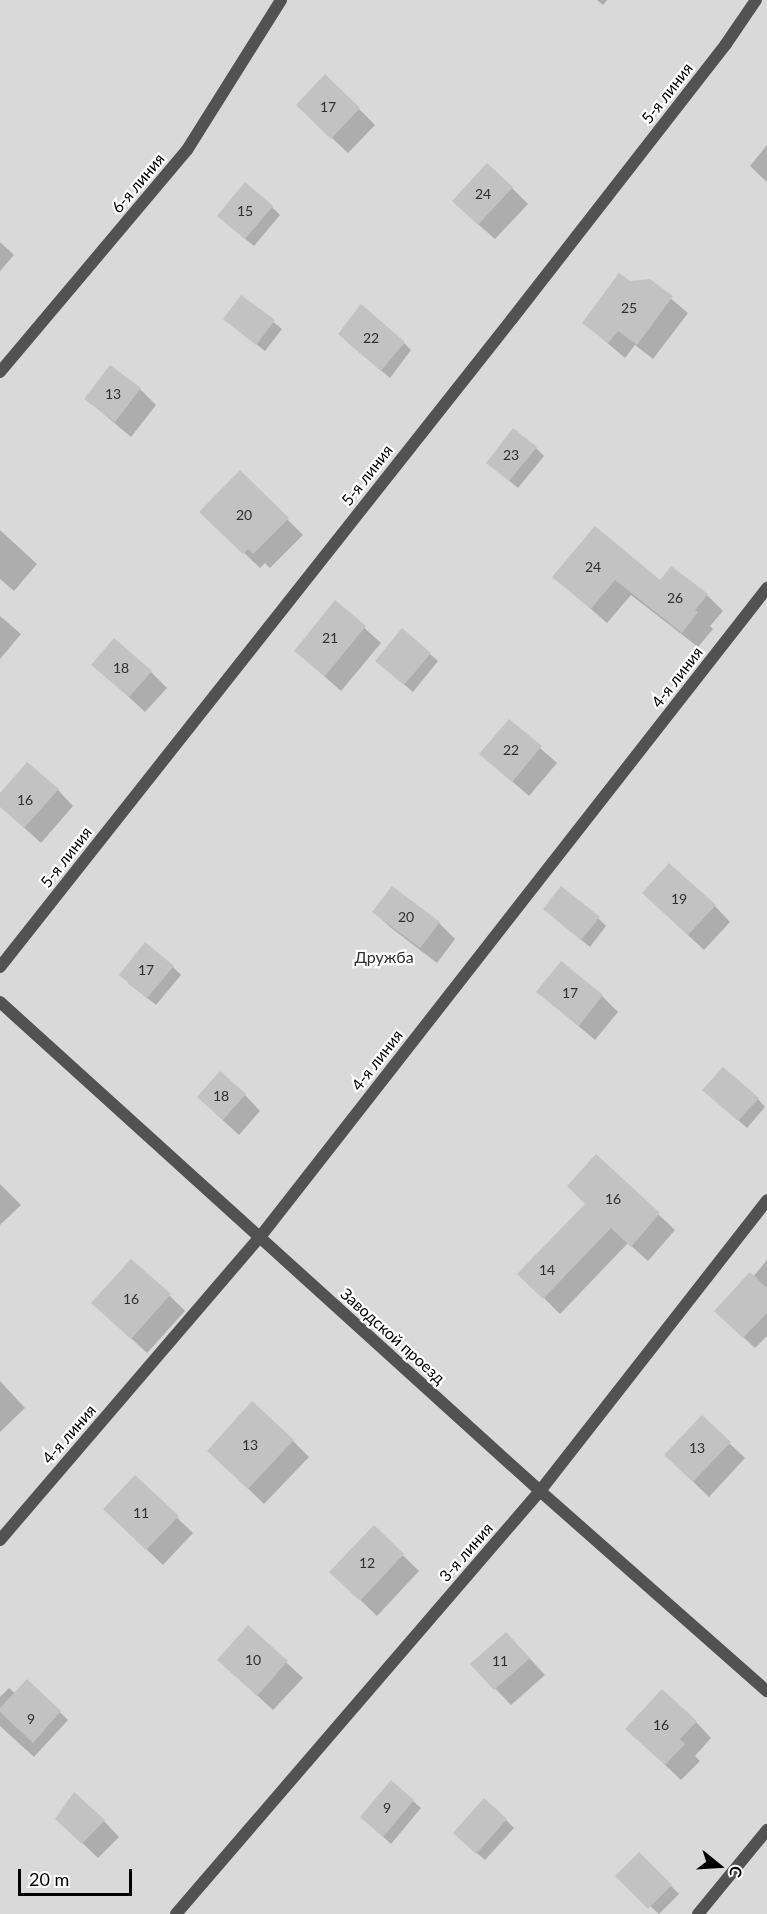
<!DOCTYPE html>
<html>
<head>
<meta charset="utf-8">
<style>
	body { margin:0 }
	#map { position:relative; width:767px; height:1914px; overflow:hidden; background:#fff; font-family:Lato,sans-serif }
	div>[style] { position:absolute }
	.green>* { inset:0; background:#d9d9d9 }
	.shadow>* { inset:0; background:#0003 }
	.building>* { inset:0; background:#c2c2c2 }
	.minor>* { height:12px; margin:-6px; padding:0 6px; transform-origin:6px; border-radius:6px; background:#525252 }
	span { translate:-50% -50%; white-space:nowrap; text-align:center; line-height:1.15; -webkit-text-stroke:4.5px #fff; paint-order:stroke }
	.number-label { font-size:14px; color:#303030 }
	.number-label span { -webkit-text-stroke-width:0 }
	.street-label { font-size:16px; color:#000 }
	.park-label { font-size:16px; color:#303030 }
	.north { position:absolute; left:689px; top:1836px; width:60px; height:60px; -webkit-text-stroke:4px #fff; paint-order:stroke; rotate:108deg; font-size:16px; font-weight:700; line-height:24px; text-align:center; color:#000 }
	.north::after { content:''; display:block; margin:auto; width:21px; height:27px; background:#000; clip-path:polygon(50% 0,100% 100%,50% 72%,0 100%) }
	.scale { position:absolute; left:18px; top:1869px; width:114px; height:27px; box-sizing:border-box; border:3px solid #000; border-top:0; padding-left:8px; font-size:18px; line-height:21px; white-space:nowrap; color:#000; -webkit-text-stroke:4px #fff; paint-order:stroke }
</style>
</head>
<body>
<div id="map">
	<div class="green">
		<div style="clip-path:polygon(0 0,767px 0,767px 1914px,0 1914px)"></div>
	</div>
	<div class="shadow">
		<div style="clip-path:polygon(597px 0,607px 0,603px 5px)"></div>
		<div style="clip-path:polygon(359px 109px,375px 125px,348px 153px,314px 121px)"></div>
		<div style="clip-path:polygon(767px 145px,767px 182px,750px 166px)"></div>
		<div style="clip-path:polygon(512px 188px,528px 204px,495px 239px,470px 217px)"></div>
		<div style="clip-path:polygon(272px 207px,280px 215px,254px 246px,227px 224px)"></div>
		<div style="clip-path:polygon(0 242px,14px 255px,0 271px)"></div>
		<div style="clip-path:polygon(649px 280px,688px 313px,653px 359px,635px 345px,625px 358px,584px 323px,630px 283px)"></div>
		<div style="clip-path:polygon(242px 297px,282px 329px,265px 351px,225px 319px)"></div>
		<div style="clip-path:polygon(347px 342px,404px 343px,411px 350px,390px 378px)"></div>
		<div style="clip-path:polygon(140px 389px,156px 405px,131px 437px,86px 399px)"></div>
		<div style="clip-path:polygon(536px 448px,544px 456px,518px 488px,488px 463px)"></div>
		<div style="clip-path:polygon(240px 472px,303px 535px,270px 568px,265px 563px,260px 568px,217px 527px)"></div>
		<div style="clip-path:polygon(0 530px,37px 564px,14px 591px,0 579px)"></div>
		<div style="clip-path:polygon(554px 577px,660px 582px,707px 595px,723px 611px,710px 626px,713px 629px,698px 647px,631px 595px,607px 623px)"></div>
		<div style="clip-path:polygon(336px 602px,381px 643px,341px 691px,296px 651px)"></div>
		<div style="clip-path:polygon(0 616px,21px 634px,0 659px)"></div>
		<div style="clip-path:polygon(430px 654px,438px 661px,413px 692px,385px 668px)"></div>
		<div style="clip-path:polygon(93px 664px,151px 672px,167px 688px,145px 712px)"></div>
		<div style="clip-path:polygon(509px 721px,557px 763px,529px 796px,481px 754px)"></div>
		<div style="clip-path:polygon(58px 790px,73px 806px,41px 843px,0 806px,0 795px)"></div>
		<div style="clip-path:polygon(392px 888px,439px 923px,455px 939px,437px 963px,390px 927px,374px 912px)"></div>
		<div style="clip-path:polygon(715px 906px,730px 922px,704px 950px,660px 909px)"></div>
		<div style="clip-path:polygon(553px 917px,598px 918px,606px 926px,590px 947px)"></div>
		<div style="clip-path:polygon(173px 967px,181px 975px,156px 1005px,128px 983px)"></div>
		<div style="clip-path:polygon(538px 992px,602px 996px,618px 1012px,595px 1040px)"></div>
		<div style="clip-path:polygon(245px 1095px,260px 1111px,239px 1135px,215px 1113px)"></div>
		<div style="clip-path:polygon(712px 1097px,758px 1099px,765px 1107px,747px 1128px)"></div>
		<div style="clip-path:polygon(596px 1156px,675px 1230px,648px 1261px,628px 1243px,560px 1314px,520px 1274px,587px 1204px)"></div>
		<div style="clip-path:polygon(0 1184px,21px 1205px,0 1225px)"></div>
		<div style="clip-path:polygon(767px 1260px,767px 1336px,755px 1348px,727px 1322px,753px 1277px)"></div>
		<div style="clip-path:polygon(170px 1296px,185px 1311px,147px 1353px,109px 1318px)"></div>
		<div style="clip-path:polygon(0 1381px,25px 1408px,0 1432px)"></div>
		<div style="clip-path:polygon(293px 1441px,309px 1457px,264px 1504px,225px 1466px)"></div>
		<div style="clip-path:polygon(729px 1443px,745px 1458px,709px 1497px,682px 1471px)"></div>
		<div style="clip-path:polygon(135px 1477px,193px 1533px,163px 1565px,121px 1525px)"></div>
		<div style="clip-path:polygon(374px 1527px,419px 1571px,377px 1616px,347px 1587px)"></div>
		<div style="clip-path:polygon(248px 1627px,303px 1678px,273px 1710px,235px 1675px)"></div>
		<div style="clip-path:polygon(522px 1650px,545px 1675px,511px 1705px,472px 1664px)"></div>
		<div style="clip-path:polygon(27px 1681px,68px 1720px,34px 1757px,0 1726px,0 1697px,9px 1688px,16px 1694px)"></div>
		<div style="clip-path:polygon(696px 1722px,711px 1738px,695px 1756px,700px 1761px,681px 1780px,643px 1744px)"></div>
		<div style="clip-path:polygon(413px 1801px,421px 1808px,391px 1844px,370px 1825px)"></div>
		<div style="clip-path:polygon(506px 1820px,514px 1828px,485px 1860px,463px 1841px)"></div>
		<div style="clip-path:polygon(104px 1821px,119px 1837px,98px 1858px,73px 1834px)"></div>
		<div style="clip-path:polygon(639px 1854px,679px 1894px,659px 1914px,617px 1876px)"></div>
	</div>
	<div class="building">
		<div style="clip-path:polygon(325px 74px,360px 108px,331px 139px,296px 105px)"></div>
		<div style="clip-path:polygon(487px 163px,513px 187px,478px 225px,452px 201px)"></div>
		<div style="clip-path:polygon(245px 182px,273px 206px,245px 239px,217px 216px)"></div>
		<div style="clip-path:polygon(619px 273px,630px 281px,650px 279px,673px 296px,637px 345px,618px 331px,608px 343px,582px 323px)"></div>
		<div style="clip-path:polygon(241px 295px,275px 320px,256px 345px,223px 319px)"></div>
		<div style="clip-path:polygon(361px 304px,405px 342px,381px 371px,338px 334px)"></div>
		<div style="clip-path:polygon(110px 365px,141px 388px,115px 422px,84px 399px)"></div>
		<div style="clip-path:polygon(513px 428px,537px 447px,509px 481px,486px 463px)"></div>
		<div style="clip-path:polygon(240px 470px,289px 518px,253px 554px,248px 549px,243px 554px,199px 512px)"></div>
		<div style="clip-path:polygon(595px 526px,660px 580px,671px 566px,708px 594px,695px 610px,698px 612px,682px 633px,615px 580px,591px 609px,552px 577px)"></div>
		<div style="clip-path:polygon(335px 600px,366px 626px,325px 676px,294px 651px)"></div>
		<div style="clip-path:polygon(402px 628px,431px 653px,404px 685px,375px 661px)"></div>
		<div style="clip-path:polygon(114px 638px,152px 671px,129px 697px,91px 665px)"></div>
		<div style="clip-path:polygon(509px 719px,542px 746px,512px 782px,479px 754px)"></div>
		<div style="clip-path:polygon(27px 762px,59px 789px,24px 828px,0 807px,0 793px)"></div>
		<div style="clip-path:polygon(669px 863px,716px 905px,688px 935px,642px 893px)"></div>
		<div style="clip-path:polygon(392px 886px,440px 922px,420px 948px,372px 912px)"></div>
		<div style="clip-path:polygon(561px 886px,600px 917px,581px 940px,543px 909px)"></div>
		<div style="clip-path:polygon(145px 942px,174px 966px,147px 998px,119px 975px)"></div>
		<div style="clip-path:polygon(561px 961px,603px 995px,579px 1026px,536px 992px)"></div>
		<div style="clip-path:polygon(723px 1067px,759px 1098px,738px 1121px,702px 1090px)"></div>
		<div style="clip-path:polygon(220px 1071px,246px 1094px,223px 1120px,197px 1097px)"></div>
		<div style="clip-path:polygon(596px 1154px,660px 1213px,631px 1247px,611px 1228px,543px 1299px,517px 1274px,585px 1204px,567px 1186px)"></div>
		<div style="clip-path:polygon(131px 1259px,171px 1294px,131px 1339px,91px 1303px)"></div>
		<div style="clip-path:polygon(750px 1272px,767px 1288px,767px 1313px,743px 1338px,714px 1311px)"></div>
		<div style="clip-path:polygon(252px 1401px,294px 1440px,248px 1489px,207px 1451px)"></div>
		<div style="clip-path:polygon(702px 1415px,731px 1442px,693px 1482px,664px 1455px)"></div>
		<div style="clip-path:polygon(135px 1475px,179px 1516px,146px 1550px,103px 1509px)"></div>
		<div style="clip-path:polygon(374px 1525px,404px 1554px,360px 1601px,329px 1572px)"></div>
		<div style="clip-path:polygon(248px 1625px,288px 1661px,257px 1696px,217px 1660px)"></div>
		<div style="clip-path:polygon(506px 1632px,530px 1658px,494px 1690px,470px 1664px)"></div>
		<div style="clip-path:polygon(27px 1679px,61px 1711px,33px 1743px,0 1712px,0 1708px)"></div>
		<div style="clip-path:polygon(662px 1689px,697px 1721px,680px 1739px,685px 1744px,665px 1765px,625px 1729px)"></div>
		<div style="clip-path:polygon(391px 1780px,414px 1800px,383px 1837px,360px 1817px)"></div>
		<div style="clip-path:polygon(74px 1792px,105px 1820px,82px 1844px,55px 1819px)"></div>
		<div style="clip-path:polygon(484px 1798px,507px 1819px,476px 1854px,453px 1833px)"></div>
		<div style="clip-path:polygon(639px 1852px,672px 1885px,648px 1909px,615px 1876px)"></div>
	</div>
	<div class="minor">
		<div style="left:0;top:372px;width:290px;rotate:-49.9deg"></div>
		<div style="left:187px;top:150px;width:177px;rotate:-57.9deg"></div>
		<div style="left:0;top:967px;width:826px;rotate:-51.69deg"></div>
		<div style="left:512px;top:319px;width:348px;rotate:-52.1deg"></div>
		<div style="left:726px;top:44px;width:53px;rotate:-55.7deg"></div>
		<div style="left:0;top:1002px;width:729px;rotate:42.16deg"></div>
		<div style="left:540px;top:1491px;width:303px;rotate:41.4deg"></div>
		<div style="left:0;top:1540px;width:399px;rotate:-49.4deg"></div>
		<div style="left:260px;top:1237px;width:824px;rotate:-52deg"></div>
		<div style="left:176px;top:1914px;width:558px;rotate:-49.29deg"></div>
		<div style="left:540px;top:1491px;width:369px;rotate:-52deg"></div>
		<div style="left:698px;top:1914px;width:109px;rotate:-50.6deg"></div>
	</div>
	<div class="number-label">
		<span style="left:328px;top:107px">17</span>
		<span style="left:483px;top:194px">24</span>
		<span style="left:245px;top:211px">15</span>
		<span style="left:629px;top:308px">25</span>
		<span style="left:371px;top:338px">22</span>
		<span style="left:113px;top:394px">13</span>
		<span style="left:511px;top:455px">23</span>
		<span style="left:244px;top:515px">20</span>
		<span style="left:593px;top:567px">24</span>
		<span style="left:675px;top:598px">26</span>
		<span style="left:330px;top:638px">21</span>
		<span style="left:121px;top:668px">18</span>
		<span style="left:511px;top:750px">22</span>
		<span style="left:25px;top:800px">16</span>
		<span style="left:679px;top:899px">19</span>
		<span style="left:406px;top:917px">20</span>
		<span style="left:146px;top:970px">17</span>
		<span style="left:570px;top:993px">17</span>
		<span style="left:221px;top:1096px">18</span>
		<span style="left:613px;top:1199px">16</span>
		<span style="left:547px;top:1270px">14</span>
		<span style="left:131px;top:1299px">16</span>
		<span style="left:250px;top:1445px">13</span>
		<span style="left:697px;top:1448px">13</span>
		<span style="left:141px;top:1513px">11</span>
		<span style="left:367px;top:1563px">12</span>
		<span style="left:253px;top:1660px">10</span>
		<span style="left:500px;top:1661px">11</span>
		<span style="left:31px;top:1719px">9</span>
		<span style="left:661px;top:1725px">16</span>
		<span style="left:387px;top:1808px">9</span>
	</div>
	<div class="street-label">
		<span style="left:667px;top:93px;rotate:-52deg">5-я линия</span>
		<span style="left:138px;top:183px;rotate:-50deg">6-я линия</span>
		<span style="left:367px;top:475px;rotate:-52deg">5-я линия</span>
		<span style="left:677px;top:677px;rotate:-52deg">4-я линия</span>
		<span style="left:66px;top:857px;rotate:-52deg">5-я линия</span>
		<span style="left:377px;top:1060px;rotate:-52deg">4-я линия</span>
		<span style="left:393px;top:1336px;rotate:42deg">Заводской проезд</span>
		<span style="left:69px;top:1434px;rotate:-49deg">4-я линия</span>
		<span style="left:466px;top:1552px;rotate:-49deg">3-я линия</span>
	</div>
	<div class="park-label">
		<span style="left:384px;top:957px">Дружба</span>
	</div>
	<div class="north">С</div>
	<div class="scale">20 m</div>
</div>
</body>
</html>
